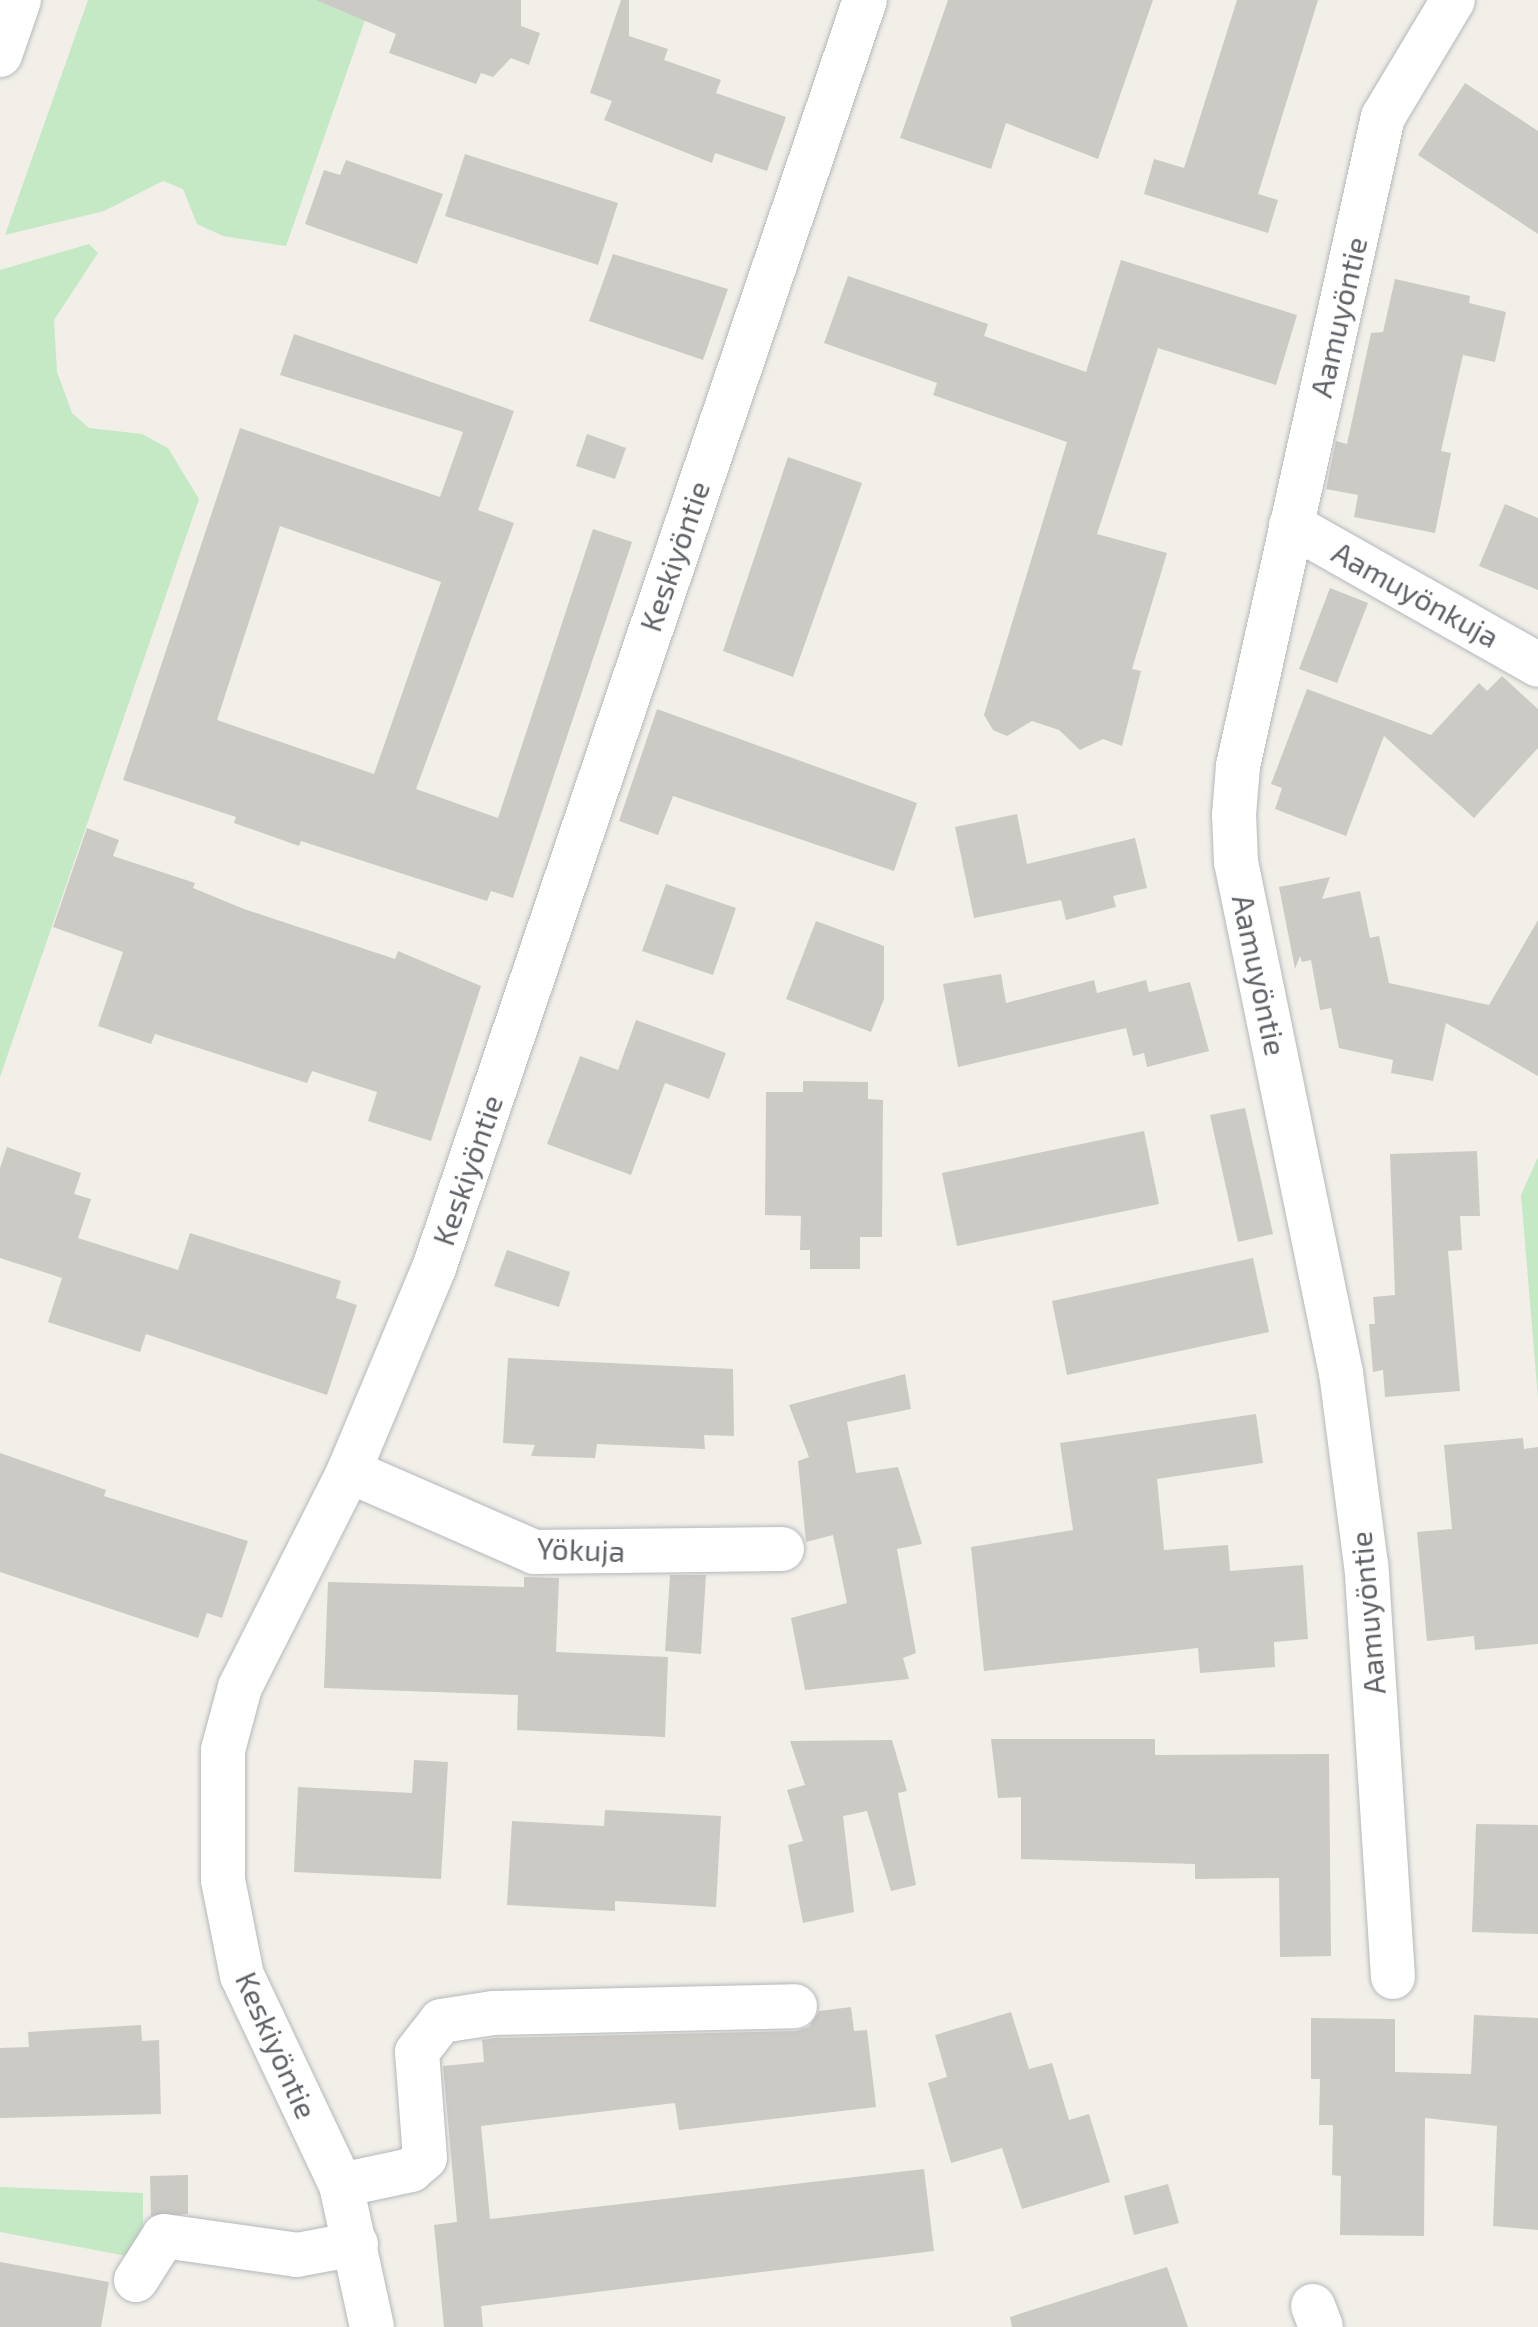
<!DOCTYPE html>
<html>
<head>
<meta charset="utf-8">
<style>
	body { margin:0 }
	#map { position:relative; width:1538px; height:2327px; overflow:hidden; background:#f1efe8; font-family:"Exo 2",sans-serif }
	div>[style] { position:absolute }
	.green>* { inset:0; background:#c5e8c5 }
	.building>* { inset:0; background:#cccac5 }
	.roads { filter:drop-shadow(0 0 2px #b5b8bc) drop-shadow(0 0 2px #b5b8bc) }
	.minor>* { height:44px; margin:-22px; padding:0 22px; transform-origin:22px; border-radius:22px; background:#fff }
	span { translate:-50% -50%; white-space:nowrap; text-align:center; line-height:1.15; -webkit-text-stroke:8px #fff; paint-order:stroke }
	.street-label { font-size:30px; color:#5f6368 }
</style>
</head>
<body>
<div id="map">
	<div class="green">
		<div style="clip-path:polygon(88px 0,372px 0,286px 246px,223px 236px,197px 224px,183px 189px,163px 181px,104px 211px,5px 235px)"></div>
		<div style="clip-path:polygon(89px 244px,98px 253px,54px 320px,57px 372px,72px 413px,89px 428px,142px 434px,168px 448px,199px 499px,0 1077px,0 270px)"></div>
		<div style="clip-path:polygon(1538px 1157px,1538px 1398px,1521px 1195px)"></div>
		<div style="clip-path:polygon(0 2187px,143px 2193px,143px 2259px,0 2232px)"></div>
	</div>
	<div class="building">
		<div style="clip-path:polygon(316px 0,521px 0,521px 26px,540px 33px,529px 65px,511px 58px,493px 77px,481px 73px,476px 84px,389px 53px,396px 34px)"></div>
		<div style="clip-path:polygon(621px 0,629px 0,629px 36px,668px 49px,664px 60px,721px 80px,716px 93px,786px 117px,767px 171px,715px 153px,712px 163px,604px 120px,612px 101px,590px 93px)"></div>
		<div style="clip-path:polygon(948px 0,1153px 0,1098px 159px,1006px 123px,991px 169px,900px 138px)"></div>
		<div style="clip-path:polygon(1237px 0,1318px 0,1258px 194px,1278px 200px,1268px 233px,1144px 194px,1154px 159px,1184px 168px)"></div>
		<div style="clip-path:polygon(1465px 83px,1538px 131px,1538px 234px,1418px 155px)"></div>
		<div style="clip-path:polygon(465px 154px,618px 203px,598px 265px,445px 216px)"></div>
		<div style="clip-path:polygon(346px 160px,443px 194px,417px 264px,305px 224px,324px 170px,340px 175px)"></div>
		<div style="clip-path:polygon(613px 254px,728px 289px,703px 360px,589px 321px)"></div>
		<div style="clip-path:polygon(1121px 260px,1297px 315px,1276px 385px,1158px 348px,1097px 534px,1167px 553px,1132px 669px,1141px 671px,1122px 746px,1103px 739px,1080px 750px,1059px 730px,1032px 721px,1007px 736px,993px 730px,984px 715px,1067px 442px,933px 395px,937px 383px,824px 343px,848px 276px,988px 324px,984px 336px,1086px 372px)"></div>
		<div style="clip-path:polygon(1395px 279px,1470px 296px,1469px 303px,1506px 312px,1495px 362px,1463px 355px,1441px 451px,1451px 453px,1435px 533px,1354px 517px,1358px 495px,1326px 489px,1336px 441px,1347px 444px,1371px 333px,1383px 332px)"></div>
		<div style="clip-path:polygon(evenodd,294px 334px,514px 411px,478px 510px,514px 523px,416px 789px,498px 818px,593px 529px,632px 542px,513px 898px,491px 891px,487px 901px,301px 841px,299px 846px,234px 823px,236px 817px,123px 780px,240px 428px,440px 497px,463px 432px,280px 375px,294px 334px,280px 526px,441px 582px,374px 774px,217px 720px,280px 526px)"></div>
		<div style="clip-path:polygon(587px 434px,626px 448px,615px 479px,576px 466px)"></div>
		<div style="clip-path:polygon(788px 457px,862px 483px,793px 677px,723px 651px)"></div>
		<div style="clip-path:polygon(1505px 504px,1538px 518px,1538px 590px,1479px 566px)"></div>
		<div style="clip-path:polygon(1330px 588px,1368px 603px,1337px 683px,1299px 669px)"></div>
		<div style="clip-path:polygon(1502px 676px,1538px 709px,1538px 748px,1474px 818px,1384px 736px,1346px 836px,1275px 809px,1282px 788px,1271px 784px,1307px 689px,1431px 735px,1479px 683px,1487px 691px)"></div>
		<div style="clip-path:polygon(657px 709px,917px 803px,894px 871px,673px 796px,658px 835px,619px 821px)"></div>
		<div style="clip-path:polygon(1017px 814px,1027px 864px,1135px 838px,1147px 888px,1113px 896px,1116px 907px,1066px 920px,1061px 900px,974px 918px,955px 827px)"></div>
		<div style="clip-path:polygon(87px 828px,119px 840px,113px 856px,195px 883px,193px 888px,244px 909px,395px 959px,398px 951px,481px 986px,431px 1141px,368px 1121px,377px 1092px,312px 1071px,307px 1083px,155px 1034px,151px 1044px,98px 1026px,123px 952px,53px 927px)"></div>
		<div style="clip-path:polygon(1330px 877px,1322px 899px,1360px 891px,1370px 938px,1379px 936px,1389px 983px,1489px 1005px,1538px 920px,1538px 1076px,1446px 1023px,1433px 1081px,1391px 1073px,1393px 1060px,1339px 1048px,1331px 1008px,1320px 1010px,1311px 960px,1302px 962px,1300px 956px,1295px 969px,1279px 887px)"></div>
		<div style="clip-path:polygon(666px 884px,736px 908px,713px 975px,642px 951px)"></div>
		<div style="clip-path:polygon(816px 921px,884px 946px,884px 999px,871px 1032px,786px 999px)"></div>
		<div style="clip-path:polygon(1001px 974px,1006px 1003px,1094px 980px,1097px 993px,1146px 980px,1149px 992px,1190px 982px,1209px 1051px,1147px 1067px,1144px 1053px,1133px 1056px,1126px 1028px,958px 1067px,943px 984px)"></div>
		<div style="clip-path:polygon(636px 1020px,726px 1053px,709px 1099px,665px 1083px,631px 1175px,547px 1144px,580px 1056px,618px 1070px)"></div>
		<div style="clip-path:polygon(803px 1081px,868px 1082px,868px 1099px,883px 1100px,882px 1237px,860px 1237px,860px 1269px,810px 1269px,810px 1250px,800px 1250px,801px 1216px,765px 1215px,766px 1092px,803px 1092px)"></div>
		<div style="clip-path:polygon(1245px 1108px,1273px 1234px,1238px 1242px,1210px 1115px)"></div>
		<div style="clip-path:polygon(1144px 1131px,1159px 1204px,957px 1246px,942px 1173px)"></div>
		<div style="clip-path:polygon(7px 1147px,81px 1173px,74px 1194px,91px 1199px,78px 1238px,178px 1270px,190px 1233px,341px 1281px,336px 1298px,357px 1305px,327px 1395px,146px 1334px,140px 1352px,48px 1322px,62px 1278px,0 1258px,0 1168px)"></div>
		<div style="clip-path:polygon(1477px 1151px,1480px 1216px,1460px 1216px,1462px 1250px,1448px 1251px,1460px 1391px,1385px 1397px,1383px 1370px,1373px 1372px,1369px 1324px,1375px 1324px,1373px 1297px,1395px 1295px,1390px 1154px)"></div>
		<div style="clip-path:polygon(507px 1250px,570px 1272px,559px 1307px,494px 1286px)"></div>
		<div style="clip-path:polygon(1253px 1258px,1269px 1332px,1067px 1375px,1052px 1301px)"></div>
		<div style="clip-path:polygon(508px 1358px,733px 1369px,734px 1436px,704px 1435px,705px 1449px,597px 1444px,595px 1458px,531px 1456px,535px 1445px,503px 1443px)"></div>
		<div style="clip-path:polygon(905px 1374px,911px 1409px,847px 1422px,856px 1473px,898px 1467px,922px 1544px,897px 1549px,916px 1653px,903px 1658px,909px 1679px,805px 1690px,791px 1618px,847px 1603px,833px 1535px,806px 1542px,798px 1461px,809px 1457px,789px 1405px)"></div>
		<div style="clip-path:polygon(1256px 1414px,1263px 1463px,1157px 1479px,1164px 1550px,1228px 1545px,1230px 1571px,1303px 1565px,1308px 1639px,1274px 1642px,1275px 1667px,1200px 1673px,1198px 1648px,984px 1671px,971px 1547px,1073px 1530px,1060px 1443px)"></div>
		<div style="clip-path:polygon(1523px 1438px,1524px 1449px,1538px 1447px,1538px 1644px,1475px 1650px,1474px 1636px,1427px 1641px,1417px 1532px,1452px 1529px,1444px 1445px)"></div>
		<div style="clip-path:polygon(0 1453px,106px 1490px,104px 1496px,248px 1541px,222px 1618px,207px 1613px,198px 1638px,0 1572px)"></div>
		<div style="clip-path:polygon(670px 1575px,706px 1575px,701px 1654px,665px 1651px)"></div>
		<div style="clip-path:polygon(524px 1577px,559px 1578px,556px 1652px,668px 1657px,665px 1737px,517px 1730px,518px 1695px,324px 1688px,328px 1582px,524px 1587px)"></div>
		<div style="clip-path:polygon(991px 1739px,1155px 1739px,1155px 1755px,1329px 1754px,1331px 1956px,1280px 1957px,1279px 1878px,1195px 1879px,1195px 1864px,1021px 1859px,1021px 1797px,998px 1798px)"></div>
		<div style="clip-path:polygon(892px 1740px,907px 1791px,898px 1793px,916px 1885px,891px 1891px,867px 1811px,843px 1816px,854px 1912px,803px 1923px,788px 1845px,803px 1841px,787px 1790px,805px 1785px,790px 1741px)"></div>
		<div style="clip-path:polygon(414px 1760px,448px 1762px,441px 1879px,294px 1872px,298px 1787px,412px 1793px)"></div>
		<div style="clip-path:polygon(605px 1810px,721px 1816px,716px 1907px,615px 1901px,615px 1911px,507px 1905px,512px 1821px,604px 1826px)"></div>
		<div style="clip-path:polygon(1476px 1824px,1538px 1825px,1538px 1934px,1472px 1932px)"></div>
		<div style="clip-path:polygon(851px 2007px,854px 2031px,867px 2030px,876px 2107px,679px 2130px,675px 2103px,481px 2126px,490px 2219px,924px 2169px,934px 2251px,481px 2306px,483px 2327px,444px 2327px,434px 2225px,457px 2222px,443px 2066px,484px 2062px,482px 2040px,495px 2038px,796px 2031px,809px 2027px,819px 2011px)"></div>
		<div style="clip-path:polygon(1011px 2012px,1029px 2069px,1052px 2063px,1069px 2120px,1089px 2114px,1110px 2182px,1022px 2209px,1002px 2148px,951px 2163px,928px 2083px,947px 2077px,935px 2035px)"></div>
		<div style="clip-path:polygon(1474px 2015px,1538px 2018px,1538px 2230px,1493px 2226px,1497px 2126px,1425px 2118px,1424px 2236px,1340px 2235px,1341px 2176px,1332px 2175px,1333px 2125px,1319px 2125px,1320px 2079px,1311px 2079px,1311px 2018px,1395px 2019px,1395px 2072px,1471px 2074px)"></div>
		<div style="clip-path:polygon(141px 2025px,142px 2041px,159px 2040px,161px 2114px,0 2118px,0 2048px,29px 2047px,28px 2032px)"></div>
		<div style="clip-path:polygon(188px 2175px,188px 2214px,151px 2216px,150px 2176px)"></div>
		<div style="clip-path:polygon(1168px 2184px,1179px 2223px,1134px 2235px,1124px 2196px)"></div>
		<div style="clip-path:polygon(0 2262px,109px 2282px,101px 2327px,0 2327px)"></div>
		<div style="clip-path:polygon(1167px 2267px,1188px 2327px,1012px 2327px,1010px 2317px)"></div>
	</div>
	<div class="roads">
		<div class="minor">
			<div style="left:0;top:55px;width:58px;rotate:-70.9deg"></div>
			<div style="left:1291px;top:525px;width:284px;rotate:29.5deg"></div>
			<div style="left:349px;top:1471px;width:202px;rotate:23.6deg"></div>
			<div style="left:534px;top:1552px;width:248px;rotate:-0.7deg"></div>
			<div style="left:1393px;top:1977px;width:413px;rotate:-93.7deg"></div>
			<div style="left:1366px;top:1565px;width:194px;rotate:-97.4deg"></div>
			<div style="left:1341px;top:1373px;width:522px;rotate:-101.61deg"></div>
			<div style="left:1236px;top:862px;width:47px;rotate:-92.4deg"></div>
			<div style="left:1234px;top:815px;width:49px;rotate:-85.3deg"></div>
			<div style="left:1238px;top:766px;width:665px;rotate:-77.41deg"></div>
			<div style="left:1383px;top:117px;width:136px;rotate:-59.1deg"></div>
			<div style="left:341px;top:2185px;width:72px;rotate:-12.1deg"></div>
			<div style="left:411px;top:2170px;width:18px;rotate:-41deg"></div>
			<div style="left:425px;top:2158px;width:106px;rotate:-94.3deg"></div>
			<div style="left:417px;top:2052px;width:39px;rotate:-52deg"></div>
			<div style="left:441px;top:2021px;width:53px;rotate:-8.7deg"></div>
			<div style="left:493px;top:2013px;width:302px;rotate:-1.3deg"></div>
			<div style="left:136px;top:2280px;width:52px;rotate:-57.5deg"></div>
			<div style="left:164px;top:2236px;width:134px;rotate:8.1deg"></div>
			<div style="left:297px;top:2255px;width:60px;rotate:-10.6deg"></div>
			<div style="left:1313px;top:2306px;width:22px;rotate:69deg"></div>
			<div style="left:372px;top:2327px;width:145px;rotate:-102.3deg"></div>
			<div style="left:341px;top:2185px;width:231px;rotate:-115.3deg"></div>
			<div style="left:242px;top:1976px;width:98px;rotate:-101.2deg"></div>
			<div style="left:223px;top:1880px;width:130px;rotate:-90deg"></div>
			<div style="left:223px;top:1750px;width:65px;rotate:-74.9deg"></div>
			<div style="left:240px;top:1687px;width:242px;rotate:-63.2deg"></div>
			<div style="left:349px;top:1471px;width:220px;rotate:-67.3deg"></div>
			<div style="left:434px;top:1268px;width:1339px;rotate:-71.23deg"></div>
		</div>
	</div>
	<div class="street-label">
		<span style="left:1338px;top:317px;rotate:-77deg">Aamuyöntie</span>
		<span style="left:674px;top:556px;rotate:-71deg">Keskiyöntie</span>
		<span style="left:1416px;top:594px;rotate:29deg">Aamuyönkuja</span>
		<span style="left:1260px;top:975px;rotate:78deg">Aamuyöntie</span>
		<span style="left:467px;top:1170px;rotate:-71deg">Keskiyöntie</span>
		<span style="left:581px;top:1549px;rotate:2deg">Yökuja</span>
		<span style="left:1367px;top:1613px;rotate:-95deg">Aamuyöntie</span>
		<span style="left:277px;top:2045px;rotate:66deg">Keskiyöntie</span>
	</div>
</div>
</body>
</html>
